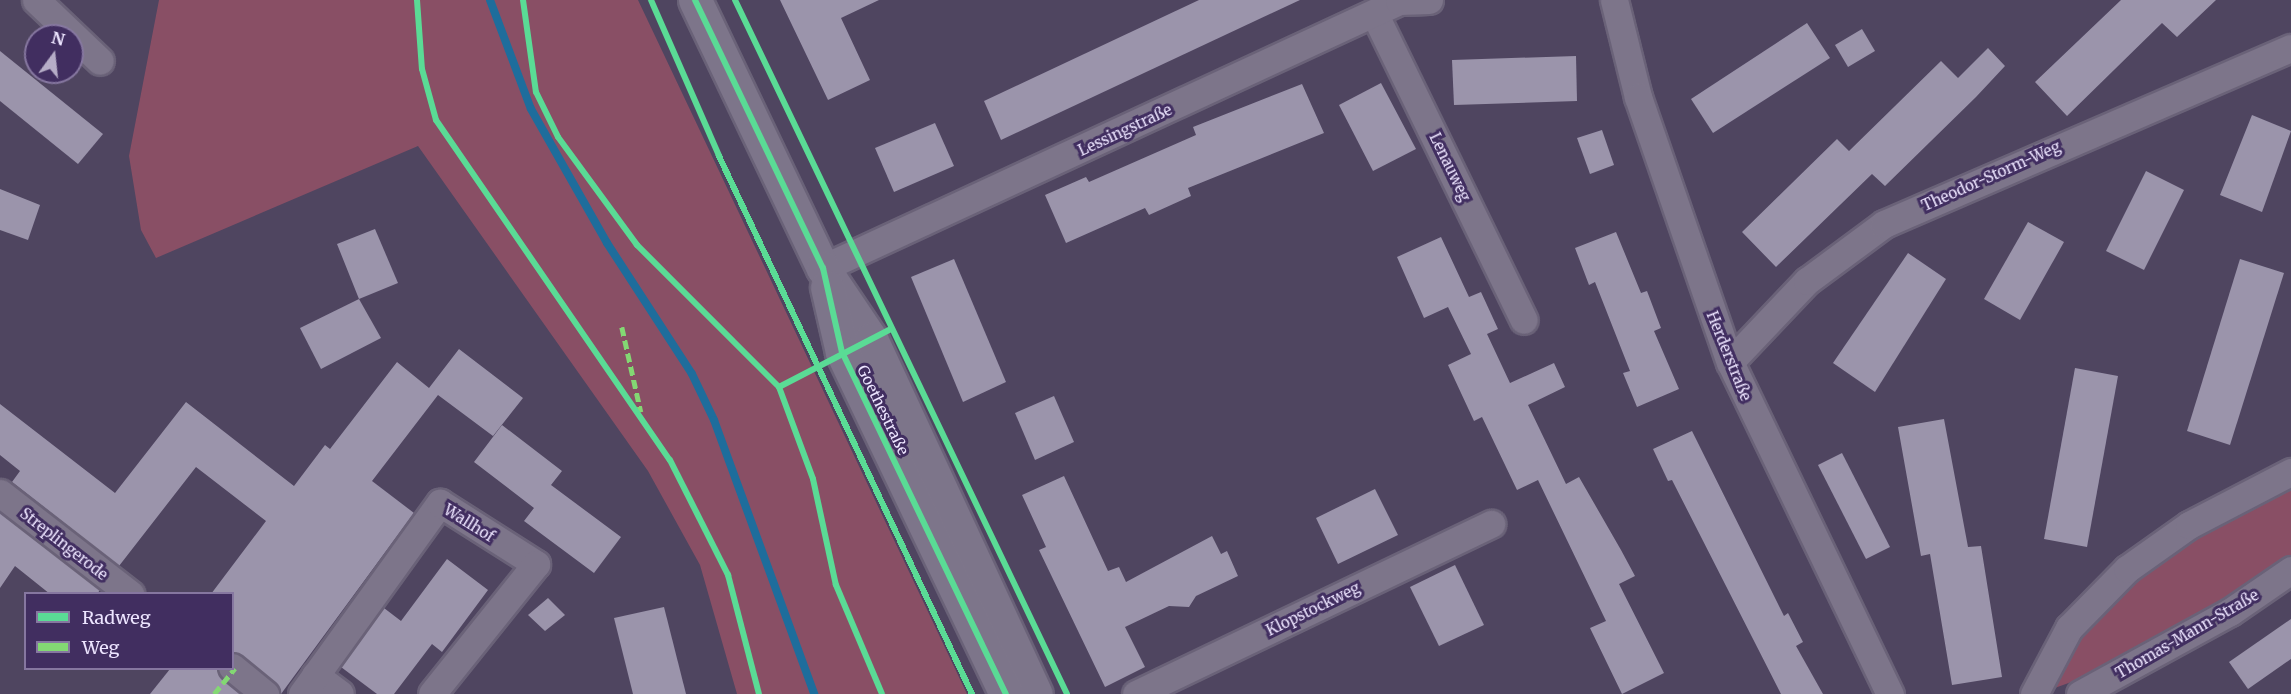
<!DOCTYPE html>
<meta charset="utf-8">
<style>
body{margin:0}
#map{position:relative;width:2291px;height:694px;overflow:hidden;background:#4f4560;font-family:Merriweather,serif}
div>[style]{position:absolute}
[style*='--x']{left:calc(var(--x)*1px);top:calc(var(--y)*1px);width:calc(var(--w)*1px);rotate:calc(var(--a)*1deg)}
.green>*{inset:0;background:#894f65}
.stream>*{height:8px;margin:-4px;padding:0 4px;transform-origin:4px;border-radius:4px;background:#1e6d9c}
.building>*{inset:0;background:#9b94ab}
.roads{filter:drop-shadow(2px 0 #6a6278) drop-shadow(-2px 0 #6a6278) drop-shadow(0 2px #6a6278) drop-shadow(0 -2px #6a6278)}
.street>*{height:27px;margin:-13.5px;padding:0 13.5px;transform-origin:13.5px;border-radius:13.5px;background:#7d758a}
.secondary>*{height:33px;margin:-16.5px;padding:0 16.5px;transform-origin:16.5px;border-radius:16.5px;background:#7d758a}
.quiet>*{height:4.5px;margin-top:-2.25px;transform-origin:0;background:repeating-linear-gradient(90deg,#83d873 0 9px,transparent 0 13.5px)}
.cycleway>*{height:6px;margin:-3px;padding:0 3px;transform-origin:3px;border-radius:3px;background:#5adb95}
span{translate:-50% -50%;white-space:nowrap;text-align:center;line-height:1.15;-webkit-text-stroke:6px #412e60;paint-order:stroke}
.street-label{font-size:15px;color:#ede5ff}
.legend{position:absolute;left:24px;top:592px;width:210px;height:78px;box-sizing:border-box;background:#412e60;border:2px solid #8677a0;margin:0;padding:8px 10px;list-style:none;font-size:18px;color:#ede5ff}
.legend li{display:flex;align-items:center;gap:12px;height:30px}
.legend b{width:30px;border:2px solid #8677a0}
.north{position:absolute;left:24px;top:24px;width:60px;height:60px;box-sizing:border-box;background:#412e60;border:2px solid #8677a0;border-radius:50%;rotate:15deg;font-size:16px;font-weight:700;line-height:24px;text-align:center;color:#ede5ff}
.north::after{content:'';display:block;margin:auto;width:21px;height:27px;background:#b6adc7;clip-path:polygon(50% 0,100% 100%,50% 72%,0 100%)}
</style>
<div id="map">
<div class="green">
<i style="clip-path:polygon(159px 0,638px 0,967px 694px,737px 694px,700px 565px,648px 471px,418px 146px,156px 258px,141px 230px,129px 156px)"></i>
<i style="clip-path:polygon(2291px 483px,2291px 558px,2099px 672px,2052px 689px,2099px 608px,2165px 546px)"></i>
</div>
<div class="stream">
<i style="--x:490;--y:0;--w:116;--a:69.4"></i>
<i style="--x:531;--y:109;--w:154;--a:60.4"></i>
<i style="--x:607;--y:243;--w:156;--a:57"></i>
<i style="--x:692;--y:374;--w:51;--a:64.4"></i>
<i style="--x:714;--y:420;--w:292;--a:69.9"></i>
</div>
<div class="building">
<i style="clip-path:polygon(780px 0,879px 0,841px 18px,870px 80px,828px 100px)"></i>
<i style="clip-path:polygon(1199px 0,1300px 0,1001px 140px,984px 101px)"></i>
<i style="clip-path:polygon(2121px 0,2216px 0,2177px 37px,2162px 23px,2067px 116px,2035px 82px)"></i>
<i style="clip-path:polygon(1807px 23px,1830px 58px,1713px 133px,1691px 99px)"></i>
<i style="clip-path:polygon(1862px 29px,1875px 51px,1848px 67px,1835px 45px)"></i>
<i style="clip-path:polygon(1988px 48px,2005px 66px,1976px 97px,1885px 186px,1872px 174px,1776px 267px,1742px 232px,1837px 139px,1849px 151px,1941px 61px,1958px 78px)"></i>
<i style="clip-path:polygon(0 51px,103px 134px,78px 164px,0 101px)"></i>
<i style="clip-path:polygon(1576px 56px,1577px 101px,1454px 105px,1452px 60px)"></i>
<i style="clip-path:polygon(1381px 83px,1416px 149px,1373px 171px,1339px 105px)"></i>
<i style="clip-path:polygon(1302px 84px,1324px 133px,1188px 188px,1191px 196px,1149px 215px,1145px 208px,1066px 243px,1045px 195px,1086px 177px,1089px 182px,1196px 135px,1193px 127px)"></i>
<i style="clip-path:polygon(2252px 115px,2291px 131px,2262px 212px,2220px 195px)"></i>
<i style="clip-path:polygon(935px 123px,954px 166px,894px 192px,875px 148px)"></i>
<i style="clip-path:polygon(1602px 130px,1614px 165px,1590px 174px,1577px 138px)"></i>
<i style="clip-path:polygon(2146px 171px,2184px 190px,2144px 270px,2106px 251px)"></i>
<i style="clip-path:polygon(0 189px,40px 205px,28px 240px,0 230px)"></i>
<i style="clip-path:polygon(2028px 222px,2064px 242px,2020px 320px,1984px 299px)"></i>
<i style="clip-path:polygon(375px 229px,398px 283px,359px 299px,337px 244px)"></i>
<i style="clip-path:polygon(1616px 232px,1641px 293px,1647px 291px,1661px 328px,1654px 331px,1679px 389px,1637px 407px,1623px 373px,1630px 371px,1595px 282px,1589px 285px,1575px 248px)"></i>
<i style="clip-path:polygon(1441px 237px,1469px 297px,1481px 292px,1498px 329px,1487px 334px,1510px 383px,1554px 363px,1565px 387px,1528px 405px,1566px 484px,1579px 477px,1621px 550px,1635px 576px,1619px 584px,1664px 673px,1622px 694px,1590px 628px,1606px 621px,1538px 480px,1517px 490px,1482px 417px,1474px 421px,1448px 365px,1471px 354px,1448px 307px,1424px 318px,1397px 257px)"></i>
<i style="clip-path:polygon(1908px 253px,1946px 279px,1875px 392px,1833px 363px)"></i>
<i style="clip-path:polygon(954px 259px,1006px 382px,963px 402px,911px 277px)"></i>
<i style="clip-path:polygon(2240px 259px,2284px 273px,2230px 445px,2187px 431px)"></i>
<i style="clip-path:polygon(359px 299px,381px 338px,321px 369px,300px 328px)"></i>
<i style="clip-path:polygon(459px 349px,523px 398px,493px 436px,438px 395px,372px 481px,414px 513px,281px 694px,275px 682px,232px 652px,232px 594px,211px 594px,266px 521px,196px 467px,119px 566px,12px 482px,20px 471px,0 455px,0 404px,115px 493px,186px 402px,294px 486px,325px 445px,330px 449px,397px 362px,429px 388px)"></i>
<i style="clip-path:polygon(2075px 368px,2118px 376px,2087px 547px,2044px 539px)"></i>
<i style="clip-path:polygon(1054px 396px,1074px 442px,1035px 460px,1015px 413px)"></i>
<i style="clip-path:polygon(1944px 419px,1968px 547px,1981px 546px,2002px 677px,1952px 685px,1930px 554px,1921px 556px,1898px 427px)"></i>
<i style="clip-path:polygon(502px 425px,562px 471px,551px 485px,621px 537px,594px 573px,524px 521px,534px 508px,474px 462px)"></i>
<i style="clip-path:polygon(1692px 431px,1784px 616px,1788px 613px,1803px 642px,1796px 646px,1823px 694px,1781px 694px,1672px 480px,1668px 481px,1653px 449px)"></i>
<i style="clip-path:polygon(1842px 453px,1890px 547px,1866px 559px,1818px 465px)"></i>
<i style="clip-path:polygon(1064px 476px,1108px 571px,1119px 567px,1126px 582px,1212px 536px,1221px 554px,1227px 551px,1238px 576px,1196px 596px,1189px 607px,1169px 606px,1125px 627px,1145px 667px,1105px 687px,1039px 550px,1046px 547px,1022px 495px)"></i>
<i style="clip-path:polygon(1375px 489px,1398px 535px,1338px 564px,1316px 518px)"></i>
<i style="clip-path:polygon(0 513px,100px 590px,97px 594px,50px 594px,15px 566px,0 588px)"></i>
<i style="clip-path:polygon(447px 559px,488px 590px,442px 652px,432px 644px,394px 694px,377px 694px,341px 667px,384px 608px,401px 621px)"></i>
<i style="clip-path:polygon(1455px 565px,1484px 625px,1439px 646px,1410px 587px)"></i>
<i style="clip-path:polygon(548px 598px,565px 615px,545px 631px,528px 615px)"></i>
<i style="clip-path:polygon(664px 607px,686px 694px,633px 694px,614px 618px)"></i>
<i style="clip-path:polygon(2291px 619px,2291px 659px,2248px 689px,2229px 662px)"></i>
<i style="clip-path:polygon(170px 669px,217px 669px,240px 694px,150px 694px)"></i>
</div>
<div class="roads">
<div class="street">
<i style="--x:36;--y:0;--w:88;--a:43.6"></i>
<i style="--x:1614;--y:0;--w:100;--a:76.1"></i>
<i style="--x:1638;--y:97;--w:281;--a:70.9"></i>
<i style="--x:1730;--y:362;--w:369;--a:64.3"></i>
<i style="--x:1375;--y:15;--w:339;--a:64"></i>
<i style="--x:823;--y:268;--w:635;--a:-24.87"></i>
<i style="--x:1399;--y:1;--w:30;--a:-2"></i>
<i style="--x:1730;--y:362;--w:112;--a:-46.5"></i>
<i style="--x:1807;--y:281;--w:96;--a:-36.5"></i>
<i style="--x:1884;--y:224;--w:443;--a:-23.4"></i>
<i style="--x:0;--y:493;--w:165;--a:37.8"></i>
<i style="--x:232;--y:667;--w:43;--a:39.3"></i>
<i style="--x:315;--y:675;--w:31;--a:37"></i>
<i style="--x:302;--y:694;--w:236;--a:-54.2"></i>
<i style="--x:440;--y:503;--w:114;--a:32.4"></i>
<i style="--x:536;--y:564;--w:166;--a:128.7"></i>
<i style="--x:1136;--y:694;--w:394;--a:-25.6"></i>
<i style="--x:2034;--y:694;--w:75;--a:-62.1"></i>
<i style="--x:2069;--y:628;--w:83;--a:-45.5"></i>
<i style="--x:2127;--y:569;--w:76;--a:-35.4"></i>
<i style="--x:2189;--y:525;--w:115;--a:-27.5"></i>
<i style="--x:2080;--y:694;--w:171;--a:-28.7"></i>
<i style="--x:2230;--y:612;--w:74;--a:-34.5"></i>
</div>
<div class="secondary">
<i style="--x:695;--y:0;--w:297;--a:64.5"></i>
<i style="--x:823;--y:268;--w:86;--a:55.9"></i>
<i style="--x:871;--y:339;--w:391;--a:65.1"></i>
<i style="--x:827;--y:287;--w:67;--a:77"></i>
<i style="--x:842;--y:352;--w:379;--a:64.4"></i>
</div>
</div>
<div class="quiet">
<i style="--x:622;--y:327;--w:87;--a:77.4"></i>
<i style="--x:214;--y:694;--w:33;--a:-51"></i>
</div>
<div class="cycleway">
<i style="--x:417;--y:0;--w:69;--a:85.9"></i>
<i style="--x:422;--y:69;--w:53;--a:74.6"></i>
<i style="--x:436;--y:120;--w:413;--a:55.5"></i>
<i style="--x:670;--y:460;--w:129;--a:63.2"></i>
<i style="--x:728;--y:575;--w:123;--a:75.4"></i>
<i style="--x:523;--y:0;--w:93;--a:82"></i>
<i style="--x:536;--y:92;--w:50;--a:63.9"></i>
<i style="--x:558;--y:137;--w:134;--a:53.8"></i>
<i style="--x:637;--y:245;--w:201;--a:45"></i>
<i style="--x:779;--y:387;--w:98;--a:69.7"></i>
<i style="--x:813;--y:479;--w:108;--a:77.8"></i>
<i style="--x:836;--y:585;--w:118;--a:67.1"></i>
<i style="--x:651;--y:0;--w:170;--a:66.4"></i>
<i style="--x:719;--y:156;--w:595;--a:64.81"></i>
<i style="--x:695;--y:0;--w:297;--a:64.5"></i>
<i style="--x:823;--y:268;--w:86;--a:77.3"></i>
<i style="--x:842;--y:352;--w:379;--a:64.4"></i>
<i style="--x:735;--y:0;--w:769;--a:64.43"></i>
<i style="--x:779;--y:387;--w:126;--a:-27.4"></i>
</div>
<div class="street-label">
<span style="left:1125px;top:130px;rotate:-25deg">Lessingstraße</span>
<span style="left:1450px;top:167px;rotate:64deg">Lenauweg</span>
<span style="left:1991px;top:176px;rotate:-24deg">Theodor-Storm-Weg</span>
<span style="left:1729px;top:356px;rotate:68deg">Herderstraße</span>
<span style="left:883px;top:410px;rotate:64deg">Goethestraße</span>
<span style="left:469px;top:523px;rotate:32deg">Wallhof</span>
<span style="left:64px;top:544px;rotate:38deg">Streplingerode</span>
<span style="left:1313px;top:609px;rotate:-26deg">Klopstockweg</span>
<span style="left:2187px;top:634px;rotate:-30deg">Thomas-Mann-Straße</span>
</div>
<ul class="legend">
<li><b style="height:8px;background:#5adb95"></b>Radweg</li>
<li><b style="height:8px;background:#83d873"></b>Weg</li>
</ul>
<div class="north">N</div>
</div>
